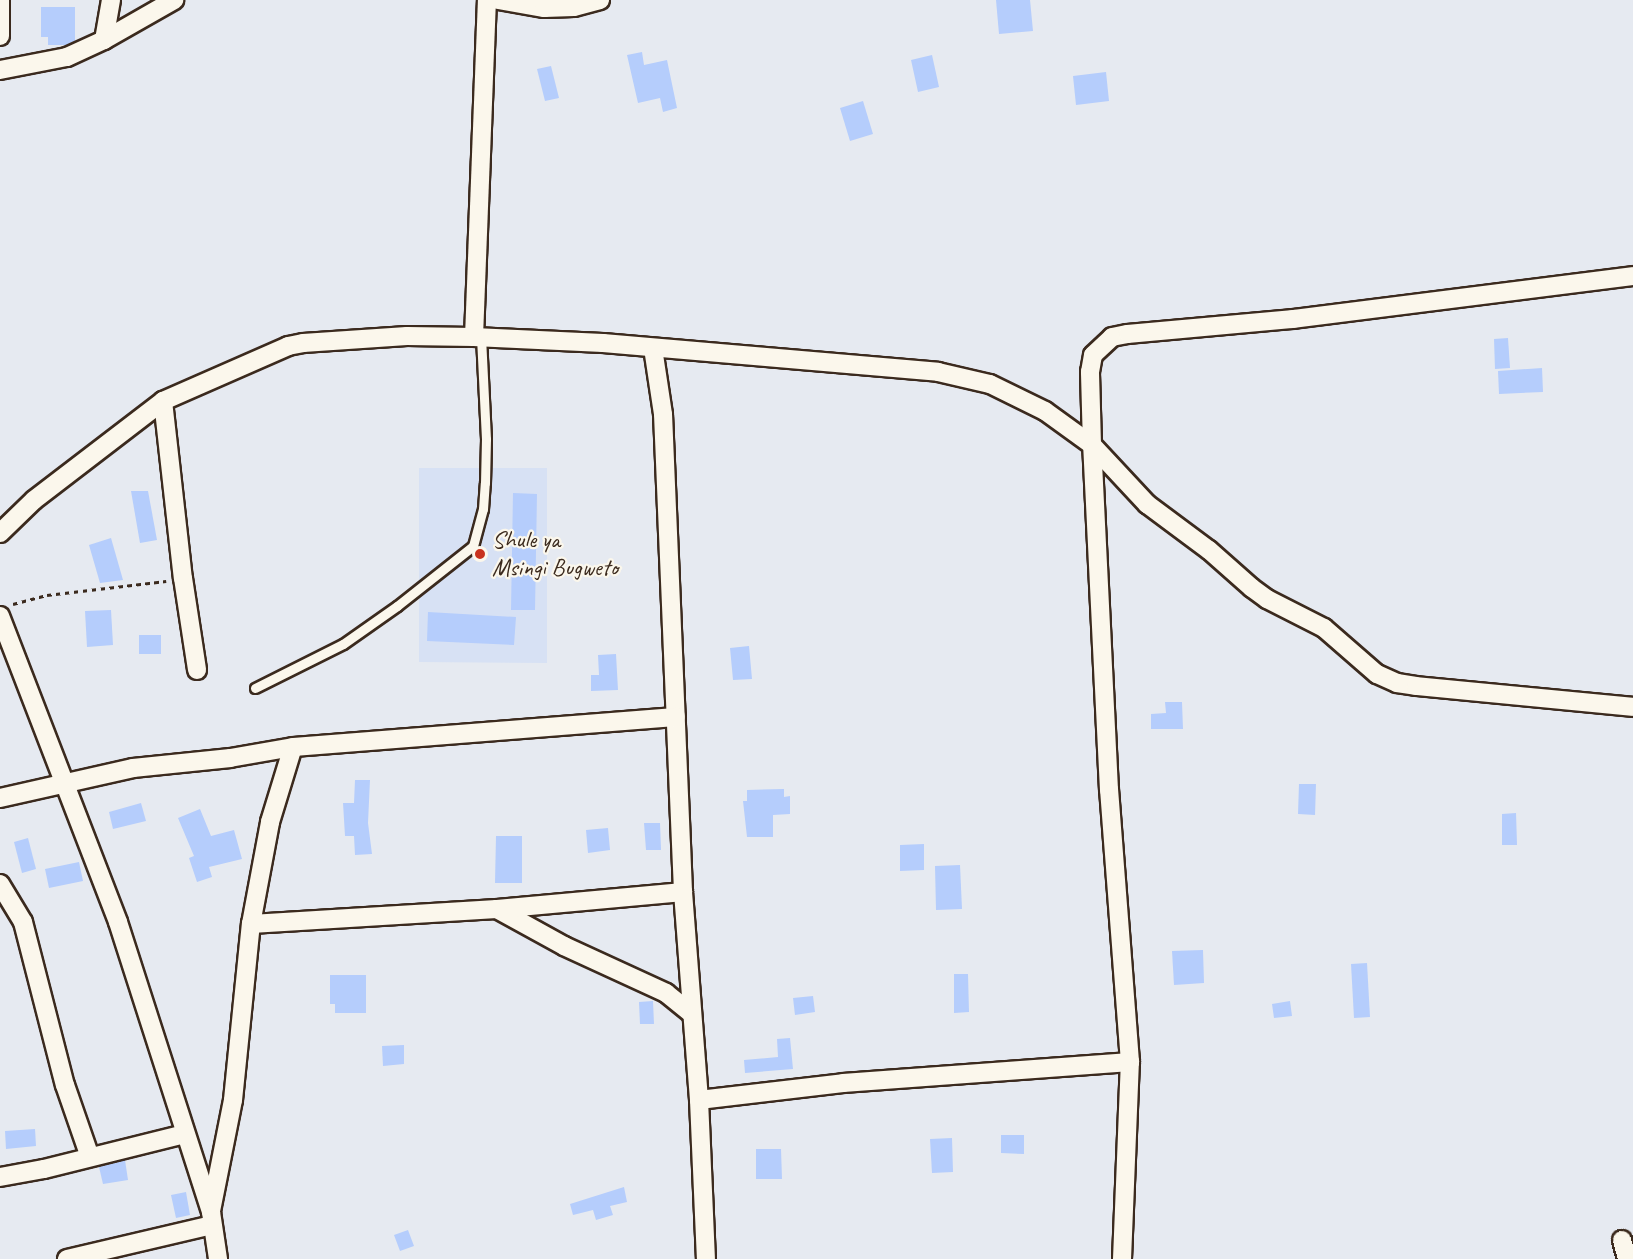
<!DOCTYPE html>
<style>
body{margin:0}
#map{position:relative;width:1633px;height:1259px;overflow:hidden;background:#e6eaf1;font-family:Caveat,sans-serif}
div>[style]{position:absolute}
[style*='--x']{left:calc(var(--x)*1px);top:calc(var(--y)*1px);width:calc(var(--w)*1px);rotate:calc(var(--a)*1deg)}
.built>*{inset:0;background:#d7e1f4}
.building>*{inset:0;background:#b5cdfc}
.path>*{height:3px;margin-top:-1.5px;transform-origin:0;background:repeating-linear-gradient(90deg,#3b2a1e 0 4.5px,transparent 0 9px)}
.roads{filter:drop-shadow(2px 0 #3b2a1e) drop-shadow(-2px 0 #3b2a1e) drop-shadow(0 2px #3b2a1e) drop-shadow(0 -2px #3b2a1e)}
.service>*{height:9px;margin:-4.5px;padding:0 4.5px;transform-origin:4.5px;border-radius:4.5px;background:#fbf7ec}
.minor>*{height:18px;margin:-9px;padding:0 9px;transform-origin:9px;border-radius:9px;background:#fbf7ec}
.dots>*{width:16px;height:16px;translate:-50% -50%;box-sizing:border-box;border:3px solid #fbf7ec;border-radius:50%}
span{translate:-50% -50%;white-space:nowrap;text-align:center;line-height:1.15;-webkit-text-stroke:4.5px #fbf7ec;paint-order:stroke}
.poi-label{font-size:24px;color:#3b2a1e}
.left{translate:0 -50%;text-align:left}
</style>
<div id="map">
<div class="built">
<i style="clip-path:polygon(419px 468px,547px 468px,547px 663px,419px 662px)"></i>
</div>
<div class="building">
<i style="clip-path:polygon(996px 0,1030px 0,1033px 31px,999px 34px)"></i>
<i style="clip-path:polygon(41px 7px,75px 7px,75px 41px,66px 45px,48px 45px,48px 37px,41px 37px)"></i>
<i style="clip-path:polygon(642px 52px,644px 65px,667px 60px,677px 108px,663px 112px,660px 98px,638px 103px,627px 55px)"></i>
<i style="clip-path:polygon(932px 55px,939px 87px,918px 92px,911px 60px)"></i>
<i style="clip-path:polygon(551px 66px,559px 98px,545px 101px,537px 69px)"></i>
<i style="clip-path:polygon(1106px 72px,1109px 101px,1076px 105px,1073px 76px)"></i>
<i style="clip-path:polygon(863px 101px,873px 134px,850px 141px,840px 108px)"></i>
<i style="clip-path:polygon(1508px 338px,1510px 368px,1495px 369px,1494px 339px)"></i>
<i style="clip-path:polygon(1542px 368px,1543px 392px,1499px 394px,1498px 371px)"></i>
<i style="clip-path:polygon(131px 491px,148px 491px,157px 540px,140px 543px)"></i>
<i style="clip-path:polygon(513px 493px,537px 494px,535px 610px,511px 610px)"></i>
<i style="clip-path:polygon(111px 538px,123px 580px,100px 583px,89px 545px)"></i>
<i style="clip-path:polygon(111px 610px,113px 645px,87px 647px,85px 611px)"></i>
<i style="clip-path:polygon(428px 612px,516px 617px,514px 645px,427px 641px)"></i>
<i style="clip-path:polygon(139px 635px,161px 635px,161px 654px,139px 654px)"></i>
<i style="clip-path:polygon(749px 646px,752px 679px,733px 680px,730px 648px)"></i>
<i style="clip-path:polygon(616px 654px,618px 690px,591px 691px,591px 675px,599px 675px,598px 655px)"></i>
<i style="clip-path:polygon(1165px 702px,1182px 702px,1183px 729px,1151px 729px,1151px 714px,1166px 713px)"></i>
<i style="clip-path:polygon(355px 780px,370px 780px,368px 823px,372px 854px,355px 855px,354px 836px,345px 836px,343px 803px,354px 803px)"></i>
<i style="clip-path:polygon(1299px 784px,1316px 784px,1315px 815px,1298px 814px)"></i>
<i style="clip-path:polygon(784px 789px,784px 797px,790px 796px,790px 814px,773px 815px,773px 837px,747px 837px,743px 801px,747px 801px,747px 790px)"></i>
<i style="clip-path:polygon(141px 803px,146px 821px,113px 829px,109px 812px)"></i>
<i style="clip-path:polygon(200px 809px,211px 836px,234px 830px,242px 859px,209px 867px,212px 877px,197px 882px,189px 858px,194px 856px,178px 818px)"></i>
<i style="clip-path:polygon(1516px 813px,1517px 845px,1502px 845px,1502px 814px)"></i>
<i style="clip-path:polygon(644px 823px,660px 823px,661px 850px,646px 850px)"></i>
<i style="clip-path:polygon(608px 828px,610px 850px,588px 853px,586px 830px)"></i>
<i style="clip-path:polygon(496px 836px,522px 836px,522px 883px,495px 883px)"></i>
<i style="clip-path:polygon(28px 838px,36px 869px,22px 873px,14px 842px)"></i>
<i style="clip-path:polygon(924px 844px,924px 870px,900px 871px,900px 845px)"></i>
<i style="clip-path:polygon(79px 862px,83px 881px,49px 888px,45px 869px)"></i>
<i style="clip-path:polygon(960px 865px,962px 909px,936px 910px,935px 866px)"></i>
<i style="clip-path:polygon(1203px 950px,1204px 983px,1174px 985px,1172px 951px)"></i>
<i style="clip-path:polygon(1367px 963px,1370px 1017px,1354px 1018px,1351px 964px)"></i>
<i style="clip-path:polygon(954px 974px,968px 974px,969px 1012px,954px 1013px)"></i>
<i style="clip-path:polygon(330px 975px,366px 975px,366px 1013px,335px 1013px,335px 1004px,330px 1004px)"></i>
<i style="clip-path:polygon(813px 996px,815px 1012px,795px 1015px,793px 998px)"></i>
<i style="clip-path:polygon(653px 1001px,654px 1024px,640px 1024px,639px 1002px)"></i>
<i style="clip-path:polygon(1290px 1001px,1292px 1016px,1274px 1018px,1272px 1004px)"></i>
<i style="clip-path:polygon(790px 1038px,793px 1069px,745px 1073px,744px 1060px,778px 1057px,777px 1039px)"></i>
<i style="clip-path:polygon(404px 1045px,404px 1064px,383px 1066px,382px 1046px)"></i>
<i style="clip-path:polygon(35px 1129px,36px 1146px,6px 1149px,5px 1131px)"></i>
<i style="clip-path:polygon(1001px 1135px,1024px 1135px,1024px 1154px,1001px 1153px)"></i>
<i style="clip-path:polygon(952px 1138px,953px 1172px,932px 1173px,930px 1139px)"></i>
<i style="clip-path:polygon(756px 1149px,781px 1149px,782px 1179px,756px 1179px)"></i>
<i style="clip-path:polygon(125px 1160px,128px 1180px,103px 1184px,99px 1167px)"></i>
<i style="clip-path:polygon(624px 1187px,627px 1202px,610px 1206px,613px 1215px,596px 1220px,593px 1210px,573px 1215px,570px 1204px)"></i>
<i style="clip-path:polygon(186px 1192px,190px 1215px,176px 1218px,171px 1195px)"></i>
<i style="clip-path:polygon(408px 1230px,414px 1246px,400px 1251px,394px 1235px)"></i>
</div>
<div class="path">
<i style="--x:13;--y:604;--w:35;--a:-15"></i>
<i style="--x:47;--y:595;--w:120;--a:-6.7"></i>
</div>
<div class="roads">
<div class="service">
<i style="--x:255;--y:688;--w:98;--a:-26.6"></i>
<i style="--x:343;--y:644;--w:66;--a:-35.1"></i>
<i style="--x:397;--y:606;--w:97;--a:-38.3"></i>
<i style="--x:473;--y:546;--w:38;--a:-75"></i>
<i style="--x:483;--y:509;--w:26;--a:-86"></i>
<i style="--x:485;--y:483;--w:44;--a:-88.7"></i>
<i style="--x:486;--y:439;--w:102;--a:-92.8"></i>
</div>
<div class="minor">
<i style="--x:498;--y:0;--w:47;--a:9.9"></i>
<i style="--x:544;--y:8;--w:30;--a:-2"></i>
<i style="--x:574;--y:7;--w:27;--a:-15"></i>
<i style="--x:0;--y:36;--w:36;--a:-90"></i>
<i style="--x:104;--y:40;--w:41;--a:-80.1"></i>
<i style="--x:0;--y:70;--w:68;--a:-11"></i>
<i style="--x:67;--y:57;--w:41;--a:-24.7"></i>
<i style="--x:104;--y:40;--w:81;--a:-29.7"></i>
<i style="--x:474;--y:337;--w:337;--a:-87.8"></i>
<i style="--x:653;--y:348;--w:67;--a:81.4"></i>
<i style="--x:663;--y:414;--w:478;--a:87.6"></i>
<i style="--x:683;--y:892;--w:209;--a:85.6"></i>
<i style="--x:699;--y:1100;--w:159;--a:87.5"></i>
<i style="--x:163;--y:401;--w:178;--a:83.6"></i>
<i style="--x:183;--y:578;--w:93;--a:81.3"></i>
<i style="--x:0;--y:533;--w:47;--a:-44.1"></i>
<i style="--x:34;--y:500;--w:163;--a:-37.5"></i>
<i style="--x:163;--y:401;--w:137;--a:-23.7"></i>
<i style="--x:288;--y:346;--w:15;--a:-11"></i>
<i style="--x:303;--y:343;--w:104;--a:-3.9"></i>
<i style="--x:407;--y:336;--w:67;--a:0.9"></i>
<i style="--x:474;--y:337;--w:129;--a:2.7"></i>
<i style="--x:603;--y:343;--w:336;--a:4.9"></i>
<i style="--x:938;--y:372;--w:53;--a:13"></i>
<i style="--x:990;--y:384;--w:61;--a:26.1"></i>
<i style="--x:1045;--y:411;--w:58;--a:35.9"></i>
<i style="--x:1092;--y:445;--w:81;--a:47"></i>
<i style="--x:1147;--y:504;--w:77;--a:36.6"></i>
<i style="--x:1209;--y:550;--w:57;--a:41.5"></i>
<i style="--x:1252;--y:588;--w:19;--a:36"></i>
<i style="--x:1267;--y:599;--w:64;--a:27"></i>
<i style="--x:1324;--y:628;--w:70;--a:41"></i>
<i style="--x:1377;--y:674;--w:22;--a:24"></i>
<i style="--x:1397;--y:683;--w:19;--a:9"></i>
<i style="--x:1416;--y:686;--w:218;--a:5.5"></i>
<i style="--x:0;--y:616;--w:328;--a:68.9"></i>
<i style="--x:118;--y:922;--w:305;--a:72.2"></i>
<i style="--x:211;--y:1212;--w:48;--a:81.5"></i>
<i style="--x:0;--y:798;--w:136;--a:-12.7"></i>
<i style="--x:133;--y:768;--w:98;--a:-5.9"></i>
<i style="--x:230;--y:758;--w:64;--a:-9.9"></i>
<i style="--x:293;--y:747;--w:384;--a:-4.5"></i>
<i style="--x:0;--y:884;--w:44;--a:58.8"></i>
<i style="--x:23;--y:922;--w:168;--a:75.6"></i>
<i style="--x:65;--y:1085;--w:76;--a:70.9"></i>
<i style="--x:497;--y:909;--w:77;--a:28.9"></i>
<i style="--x:564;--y:946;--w:112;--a:24.7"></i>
<i style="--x:666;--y:993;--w:33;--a:39"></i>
<i style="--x:251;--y:924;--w:246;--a:-3.5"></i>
<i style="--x:497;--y:909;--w:187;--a:-5.2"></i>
<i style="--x:699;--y:1100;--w:145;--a:-6.7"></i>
<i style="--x:843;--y:1083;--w:288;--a:-4.2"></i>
<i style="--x:0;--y:1177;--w:45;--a:-10.3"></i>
<i style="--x:44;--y:1169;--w:144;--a:-14"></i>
<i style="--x:211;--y:1211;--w:113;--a:-78.8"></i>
<i style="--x:233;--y:1100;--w:177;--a:-84.2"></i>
<i style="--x:251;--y:924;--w:104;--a:-79.4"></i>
<i style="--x:270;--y:822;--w:78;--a:-73"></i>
<i style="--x:1622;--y:1240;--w:20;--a:75"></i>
<i style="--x:67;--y:1259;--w:149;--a:-13.2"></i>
<i style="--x:1122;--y:1259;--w:197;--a:-87.7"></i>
<i style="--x:1130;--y:1062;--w:273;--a:-94.4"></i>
<i style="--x:1109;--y:790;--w:345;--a:-92.8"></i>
<i style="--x:1092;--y:445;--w:73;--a:-91.6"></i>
<i style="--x:1090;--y:372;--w:17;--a:-80"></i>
<i style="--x:1093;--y:355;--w:26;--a:-43"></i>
<i style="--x:1112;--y:337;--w:16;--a:-11"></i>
<i style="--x:1128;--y:334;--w:166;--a:-5.2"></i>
<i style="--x:1293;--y:319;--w:343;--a:-7.2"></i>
</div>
</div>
<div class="dots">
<i style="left:480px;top:554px;background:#c8321e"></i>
</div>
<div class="poi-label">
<span class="left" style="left:492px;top:554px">Shule ya<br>Msingi Bugweto</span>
</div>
</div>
